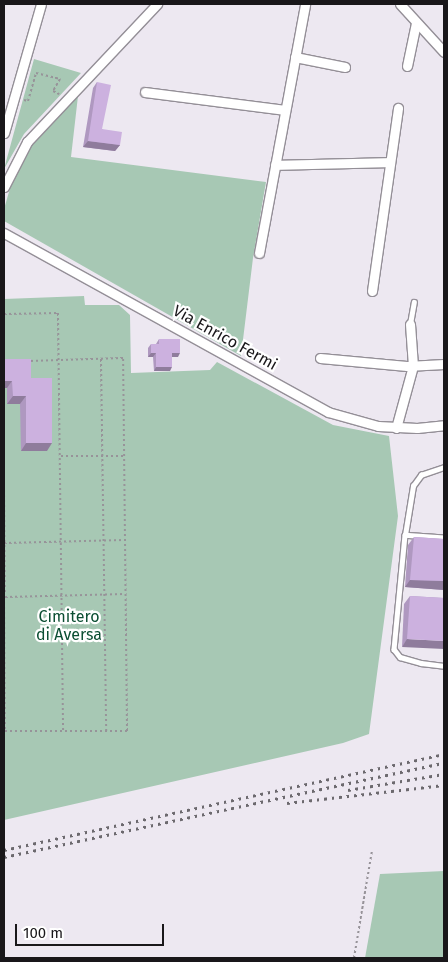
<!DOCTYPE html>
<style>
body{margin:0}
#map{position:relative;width:448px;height:962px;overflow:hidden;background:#ede8f1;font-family:"Fira Sans",sans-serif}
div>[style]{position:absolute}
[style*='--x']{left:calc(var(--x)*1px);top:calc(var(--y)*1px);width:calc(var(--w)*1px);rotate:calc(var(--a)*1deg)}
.green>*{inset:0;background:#a7c8b4}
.path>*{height:2px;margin-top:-1px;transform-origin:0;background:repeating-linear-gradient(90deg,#979399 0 2.5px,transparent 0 5px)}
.roads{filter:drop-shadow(1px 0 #948f97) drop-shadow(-1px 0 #948f97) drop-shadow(0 1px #948f97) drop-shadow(0 -1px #948f97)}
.service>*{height:4.5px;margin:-2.25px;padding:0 2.25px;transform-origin:2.25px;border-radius:2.25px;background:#fff}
.minor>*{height:9px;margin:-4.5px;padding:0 4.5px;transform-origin:4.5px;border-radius:4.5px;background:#fff}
.rail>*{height:3px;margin-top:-1.5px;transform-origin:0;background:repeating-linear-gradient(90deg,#6c696e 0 2.5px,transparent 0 7.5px)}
.wall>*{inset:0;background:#af98c0}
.shaded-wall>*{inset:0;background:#8f7c9c}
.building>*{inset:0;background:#ccb1df}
span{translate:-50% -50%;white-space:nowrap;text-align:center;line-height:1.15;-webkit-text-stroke:4.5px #fff;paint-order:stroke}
.street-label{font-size:16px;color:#19171a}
.park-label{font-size:16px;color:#0b4e32}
.frame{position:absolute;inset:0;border:5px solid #19171a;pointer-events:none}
.scale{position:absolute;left:15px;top:924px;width:149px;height:22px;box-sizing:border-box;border:2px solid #19171a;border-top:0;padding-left:6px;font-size:15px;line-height:18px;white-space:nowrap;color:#19171a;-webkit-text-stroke:4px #fff;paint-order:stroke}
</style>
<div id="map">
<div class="green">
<i style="clip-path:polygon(34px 59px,81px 73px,24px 134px,4px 169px)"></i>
<i style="clip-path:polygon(78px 96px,71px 157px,266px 182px,253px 258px,241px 356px,4px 221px,4px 209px,13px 178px,25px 150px)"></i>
<i style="clip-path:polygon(84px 296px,85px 305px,119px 305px,130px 315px,131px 373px,210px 370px,217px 362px,333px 425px,389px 436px,398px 516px,369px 734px,343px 743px,4px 820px,4px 299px)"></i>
<i style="clip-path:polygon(444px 871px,444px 958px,365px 958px,380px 874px)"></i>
</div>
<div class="path">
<i style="--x:24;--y:100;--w:4;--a:14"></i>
<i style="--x:28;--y:101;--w:29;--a:-74"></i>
<i style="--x:36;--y:73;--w:25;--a:14"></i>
<i style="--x:60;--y:79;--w:14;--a:120"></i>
<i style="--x:53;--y:91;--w:7;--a:27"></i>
<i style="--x:4;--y:314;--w:54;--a:-1.1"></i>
<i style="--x:58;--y:313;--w:418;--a:89.3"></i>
<i style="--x:101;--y:359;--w:372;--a:89.2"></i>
<i style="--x:61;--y:456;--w:62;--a:0"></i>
<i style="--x:4;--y:485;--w:107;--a:89.5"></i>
<i style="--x:4;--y:543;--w:120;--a:-1.4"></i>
<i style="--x:4;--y:592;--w:139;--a:89.6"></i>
<i style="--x:5;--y:731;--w:122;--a:0"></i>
<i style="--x:127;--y:731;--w:373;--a:-90.6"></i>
<i style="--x:123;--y:358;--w:94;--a:178.2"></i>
<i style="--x:5;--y:597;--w:120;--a:-1.4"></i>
<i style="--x:354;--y:958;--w:109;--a:-80.5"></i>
</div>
<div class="roads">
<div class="service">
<i style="--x:410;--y:324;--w:22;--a:-80"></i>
<i style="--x:405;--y:535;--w:50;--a:-80.7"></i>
<i style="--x:413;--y:486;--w:14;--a:-54"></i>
<i style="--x:421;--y:475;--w:24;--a:-19"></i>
<i style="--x:444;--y:538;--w:39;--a:-176"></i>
<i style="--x:405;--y:535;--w:115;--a:95.5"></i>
<i style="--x:394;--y:649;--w:10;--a:53"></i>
<i style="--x:400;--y:657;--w:22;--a:16"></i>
<i style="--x:421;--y:663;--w:23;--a:7"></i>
</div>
<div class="minor">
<i style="--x:400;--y:4;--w:65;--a:47.5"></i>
<i style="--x:295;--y:57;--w:51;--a:11.3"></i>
<i style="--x:407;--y:66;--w:44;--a:-78.2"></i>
<i style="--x:145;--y:92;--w:141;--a:7.3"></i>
<i style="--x:4;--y:133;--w:134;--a:-74"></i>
<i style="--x:275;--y:165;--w:114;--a:-1.5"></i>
<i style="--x:4;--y:187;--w:51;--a:-62.9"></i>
<i style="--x:27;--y:142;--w:190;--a:-46.7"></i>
<i style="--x:4;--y:233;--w:370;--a:28.9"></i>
<i style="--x:328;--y:412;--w:52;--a:15.6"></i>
<i style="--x:378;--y:426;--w:39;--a:3"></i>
<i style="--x:417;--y:428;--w:27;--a:-6"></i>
<i style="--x:259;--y:253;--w:253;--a:-79.5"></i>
<i style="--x:372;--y:291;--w:185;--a:-81.9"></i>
<i style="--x:320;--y:358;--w:87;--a:5.3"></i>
<i style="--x:407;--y:366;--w:37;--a:-3"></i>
<i style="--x:396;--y:428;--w:64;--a:-74.7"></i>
<i style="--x:413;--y:366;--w:42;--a:-94.1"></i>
</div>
</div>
<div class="rail">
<i style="--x:348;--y:790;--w:97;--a:-9.5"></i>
<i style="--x:287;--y:803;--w:158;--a:-6.5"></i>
<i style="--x:4;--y:850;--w:450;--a:-12.3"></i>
<i style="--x:4;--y:857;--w:450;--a:-12.1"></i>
</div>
<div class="wall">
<i style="clip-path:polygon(97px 82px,102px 129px,120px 145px,115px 151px,83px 147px,93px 88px)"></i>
<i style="clip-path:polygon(159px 339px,178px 357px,172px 357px,170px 371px,154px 371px,153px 357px,148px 357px,148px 348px,151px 344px,156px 344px)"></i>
<i style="clip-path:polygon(4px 359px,31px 378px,47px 451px,21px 451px,20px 404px,7px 404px,7px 388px,4px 388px)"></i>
<i style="clip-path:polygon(414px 537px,444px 539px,444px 590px,405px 587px,408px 545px)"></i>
<i style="clip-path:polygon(410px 596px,444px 598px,402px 647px,404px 604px)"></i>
</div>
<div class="shaded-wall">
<i style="clip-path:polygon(88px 141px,120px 145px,115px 151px,83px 147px)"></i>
<i style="clip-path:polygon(151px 353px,156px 353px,153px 357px,148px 357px)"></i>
<i style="clip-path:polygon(172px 353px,180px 353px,178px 357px,170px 357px)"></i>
<i style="clip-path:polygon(156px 367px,172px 367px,170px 371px,154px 371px)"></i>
<i style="clip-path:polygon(4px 381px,12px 381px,7px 388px,4px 388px)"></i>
<i style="clip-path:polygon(13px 396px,26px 396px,20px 404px,7px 404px)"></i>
<i style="clip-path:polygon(26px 443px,52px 443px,47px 451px,21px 451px)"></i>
<i style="clip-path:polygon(410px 580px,444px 581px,444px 590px,405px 587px)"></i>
<i style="clip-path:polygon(407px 639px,444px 641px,444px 649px,402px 647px)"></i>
</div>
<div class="building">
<i style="clip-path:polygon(97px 82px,111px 85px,102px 129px,122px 132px,120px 145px,88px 141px)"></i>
<i style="clip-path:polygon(159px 339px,180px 339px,180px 353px,172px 353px,172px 367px,156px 367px,156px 353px,151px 353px,151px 344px,159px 344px)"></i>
<i style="clip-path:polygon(4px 359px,31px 359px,31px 378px,52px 378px,52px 443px,26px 443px,26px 396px,13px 396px,12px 381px,4px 381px)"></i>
<i style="clip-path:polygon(414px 537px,444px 539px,444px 581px,410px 580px)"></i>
<i style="clip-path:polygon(410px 596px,444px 598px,444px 641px,407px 639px)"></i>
</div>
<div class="street-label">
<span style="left:225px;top:338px;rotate:29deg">Via Enrico Fermi</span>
</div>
<div class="park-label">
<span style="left:69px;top:626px">Cimitero<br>di Aversa</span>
</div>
<div class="frame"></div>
<div class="scale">100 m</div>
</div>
